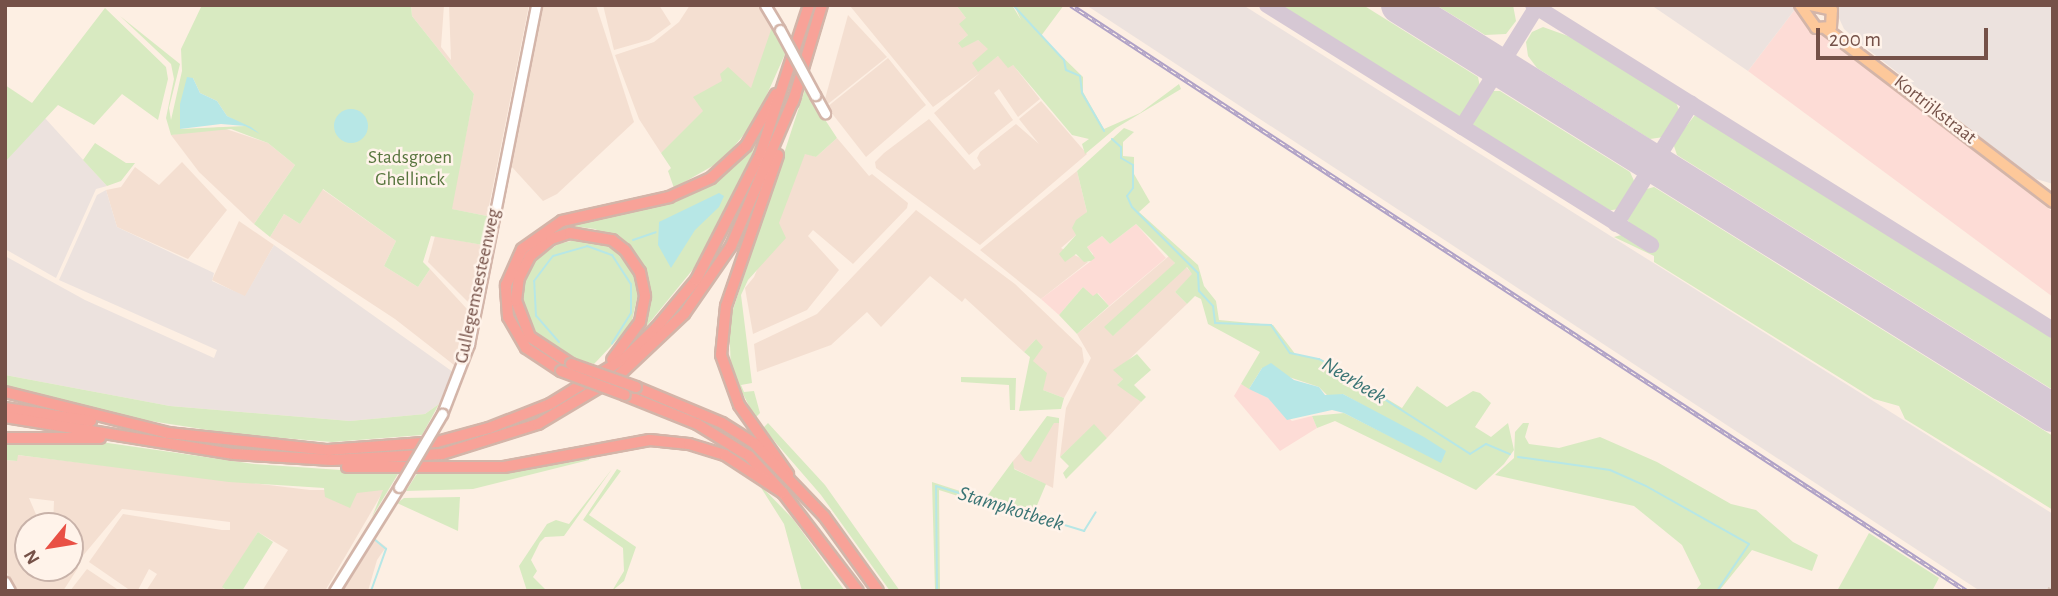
<!DOCTYPE html>
<style>
body{margin:0}
#map{position:relative;width:2058px;height:596px;overflow:hidden;background:#fdefe3;font-family:"Alegreya Sans",sans-serif}
div>[style]{position:absolute}
[style*='--x']{left:calc(var(--x)*1px);top:calc(var(--y)*1px);width:calc(var(--w)*1px);rotate:calc(var(--a)*1deg)}
.residential>*{inset:0;background:#f4dfd1}
.commercial>*{inset:0;background:#fddcd6}
.industrial>*{inset:0;background:#ece2de}
.green>*{inset:0;background:#d8eac1}
.water>*{inset:0;background:#b7e7e6}
.round{border-radius:50%}
.stream>*{height:2px;margin:-1px;padding:0 1px;transform-origin:1px;border-radius:1px;background:#b7e7e6}
.taxiway>*{height:16px;margin:-8px;padding:0 8px;transform-origin:8px;border-radius:8px;background:#d6c8d4}
.runway>*{height:38px;margin:-19px;padding:0 19px;transform-origin:19px;border-radius:19px;background:#d6c8d4}
.highway-tunnel>*{height:10px;margin-top:-5px;transform-origin:0;background:repeating-linear-gradient(90deg,#dbc8bc 0 10px,transparent 0 15px)}
.roads{filter:drop-shadow(2px 0 #d3b5a9) drop-shadow(-2px 0 #d3b5a9) drop-shadow(0 2px #d3b5a9) drop-shadow(0 -2px #d3b5a9)}
.secondary>*{height:9px;margin:-4.5px;padding:0 4.5px;transform-origin:4.5px;border-radius:4.5px;background:#fff}
.primary>*{height:10px;margin:-5px;padding:0 5px;transform-origin:5px;border-radius:5px;background:#fdc89a}
.highway>*{height:10px;margin:-5px;padding:0 5px;transform-origin:5px;border-radius:5px;background:#f8a298}
.rail>*{height:4.5px;margin-top:-2.25px;transform-origin:0;background:repeating-linear-gradient(90deg,#fff3ea 0 5px,#afa1c6 0 10px);box-sizing:border-box;border-block:2px solid #afa1c6}
.bridges{filter:drop-shadow(2px 0 #d3b5a9) drop-shadow(-2px 0 #d3b5a9) drop-shadow(0 2px #d3b5a9) drop-shadow(0 -2px #d3b5a9)}
.secondary-bridge>*{height:9px;margin:-4.5px;padding:0 4.5px;transform-origin:4.5px;border-radius:4.5px;background:#fff}
.highway-bridge>*{height:10px;margin:-5px;padding:0 5px;transform-origin:5px;border-radius:5px;background:#f8a298}
span{translate:-50% -50%;white-space:nowrap;text-align:center;line-height:1.15;-webkit-text-stroke:5px #fff3ea;paint-order:stroke}
.street-label{font-size:19px;color:#755148}
.park-label{font-size:19px;color:#57753d}
.water-label{font-size:21px;color:#397474;font-style:italic}
.frame{position:absolute;inset:0;border:7px solid #755148;pointer-events:none}
.north{position:absolute;left:14px;top:512px;width:70px;height:70px;box-sizing:border-box;background:#fff3ea;border:2px solid #c8b2a9;border-radius:50%;rotate:240deg;font-size:19px;font-weight:700;line-height:28px;text-align:center;color:#755148}
.north::after{content:'';display:block;margin:auto;width:24px;height:32px;background:#e95045;clip-path:polygon(50% 0,100% 100%,50% 72%,0 100%)}
.scale{position:absolute;left:1816px;top:28px;width:172px;height:32px;box-sizing:border-box;border:4px solid #755148;border-top:0;padding-left:9px;font-size:21px;line-height:24px;white-space:nowrap;color:#755148;-webkit-text-stroke:5px #fff3ea;paint-order:stroke}
</style>
<div id="map">
<div class="residential">
<i style="clip-path:polygon(411px 5px,444px 5px,441px 47px,451px 60px,449px 5px,529px 5px,487px 216px,451px 209px,474px 94px,412px 16px)"></i>
<i style="clip-path:polygon(542px 5px,596px 5px,634px 122px,557px 194px,543px 201px,511px 166px)"></i>
<i style="clip-path:polygon(603px 5px,659px 5px,671px 24px,649px 40px,614px 50px)"></i>
<i style="clip-path:polygon(690px 5px,760px 5px,772px 27px,757px 78px,743px 102px,661px 153px,639px 119px,615px 55px,654px 42px,679px 22px)"></i>
<i style="clip-path:polygon(956px 5px,966px 18px,968px 35px,958px 43px,978px 40px,989px 49px,978px 71px,998px 56px,1013px 65px,1040px 99px,1018px 117px,999px 89px,994px 93px,1013px 120px,969px 155px,934px 113px,980px 73px,933px 107px,850px 6px)"></i>
<i style="clip-path:polygon(848px 15px,887px 57px,828px 104px,825px 99px)"></i>
<i style="clip-path:polygon(888px 58px,926px 105px,866px 157px,827px 107px)"></i>
<i style="clip-path:polygon(1041px 101px,1087px 154px,980px 245px,876px 168px,875px 162px,884px 153px,929px 119px,974px 170px,981px 165px,977px 158px,980px 152px,1016px 124px,1039px 144px,1019px 119px)"></i>
<i style="clip-path:polygon(220px 127px,268px 143px,295px 165px,254px 224px,199px 172px,171px 135px)"></i>
<i style="clip-path:polygon(837px 138px,869px 176px,872px 174px,908px 203px,907px 208px,853px 264px,813px 230px,808px 236px,839px 270px,807px 310px,753px 334px,745px 288px,754px 277px,805px 153px,816px 157px)"></i>
<i style="clip-path:polygon(182px 162px,227px 210px,188px 259px,117px 227px,106px 190px,121px 187px,135px 167px,159px 185px)"></i>
<i style="clip-path:polygon(1077px 171px,1087px 212px,1076px 235px,1061px 248px,1088px 262px,1041px 299px,980px 250px)"></i>
<i style="clip-path:polygon(322px 189px,396px 241px,384px 266px,418px 287px,430px 269px,467px 309px,454px 365px,395px 319px,270px 237px,284px 214px,300px 224px)"></i>
<i style="clip-path:polygon(916px 210px,1015px 284px,1082px 348px,1084px 362px,1064px 398px,1043px 390px,1033px 361px,1036px 339px,1024px 352px,965px 298px,962px 302px,930px 276px,881px 327px,867px 312px,831px 345px,757px 372px,754px 344px,817px 314px)"></i>
<i style="clip-path:polygon(239px 221px,274px 245px,245px 297px,212px 280px)"></i>
<i style="clip-path:polygon(435px 236px,483px 245px,469px 303px,428px 262px)"></i>
<i style="clip-path:polygon(1169px 256px,1175px 263px,1113px 336px,1181px 270px,1186px 267px,1193px 274px,1175px 292px,1187px 304px,1121px 367px,1123px 379px,1118px 384px,1141px 402px,1107px 438px,1094px 425px,1060px 457px,1066px 408px,1091px 358px,1077px 334px)"></i>
<i style="clip-path:polygon(1054px 422px,1059px 423px,1053px 488px,1013px 468px,1013px 461px,1020px 453px,1033px 456px)"></i>
<i style="clip-path:polygon(17px 455px,310px 490px,384px 490px,325px 591px,262px 591px,288px 550px,258px 532px,222px 591px,146px 591px,157px 574px,149px 569px,138px 590px,131px 591px,89px 562px,123px 514px,222px 530px,230px 530px,230px 522px,122px 509px,81px 558px,70px 552px,70px 526px,53px 526px,54px 501px,29px 498px,41px 526px,28px 526px,28px 568px,70px 568px,70px 558px,78px 568px,63px 591px,17px 591px,5px 569px,5px 460px,17px 461px)"></i>
<i style="clip-path:polygon(373px 537px,386px 547px,377px 560px,368px 591px,340px 591px)"></i>
<i style="clip-path:polygon(87px 569px,120px 591px,70px 591px)"></i>
</div>
<div class="commercial">
<i style="clip-path:polygon(1796px 8px,1814px 34px,1826px 35px,2053px 212px,2053px 297px,1748px 71px)"></i>
<i style="clip-path:polygon(1136px 224px,1166px 258px,1109px 306px,1098px 293px,1093px 297px,1083px 287px,1059px 315px,1041px 299px,1091px 261px,1093px 254px,1087px 247px,1102px 236px,1110px 244px)"></i>
<i style="clip-path:polygon(1241px 384px,1268px 398px,1292px 421px,1312px 416px,1317px 428px,1280px 451px,1234px 396px)"></i>
</div>
<div class="industrial">
<i style="clip-path:polygon(1086px 5px,1243px 5px,2053px 514px,2053px 591px,1980px 591px)"></i>
<i style="clip-path:polygon(1651px 5px,1792px 5px,1796px 8px,1748px 71px)"></i>
<i style="clip-path:polygon(1833px 5px,2053px 5px,2053px 184px,2033px 178px,1866px 48px,1844px 29px)"></i>
<i style="clip-path:polygon(44px 117px,107px 186px,96px 189px,56px 278px,5px 249px,5px 162px)"></i>
<i style="clip-path:polygon(106px 190px,117px 227px,214px 273px,212px 281px,245px 296px,274px 245px,453px 372px,439px 404px,425px 414px,350px 421px,170px 406px,5px 375px,5px 256px,85px 300px,214px 358px,217px 350px,59px 280px,97px 195px)"></i>
</div>
<div class="green">
<i style="clip-path:polygon(evenodd,202px 5px,411px 5px,412px 16px,474px 94px,452px 209px,487px 216px,483px 245px,431px 236px,423px 262px,430px 269px,418px 287px,384px 266px,396px 241px,323px 189px,300px 224px,284px 214px,270px 237px,254px 224px,295px 165px,268px 143px,231px 129px,171px 135px,166px 118px,174px 79px,171px 64px,120px 16px,180px 64px,169px 108px,171px 120px,182px 71px,181px 49px,202px 5px,193px 78px,200px 93px,217px 101px,227px 116px,245px 126px,180px 129px,193px 78px)"></i>
<i style="clip-path:polygon(956px 5px,1012px 5px,1021px 20px,1014px 5px,1064px 5px,1041px 36px,1083px 77px,1083px 92px,1104px 129px,1140px 113px,1179px 84px,1181px 89px,1116px 128px,1085px 154px,1082px 144px,1089px 139px,1072px 135px,1013px 65px,1008px 68px,998px 56px,978px 72px,972px 63px,988px 49px,978px 40px,962px 48px,958px 43px,968px 35px,959px 24px,966px 18px)"></i>
<i style="clip-path:polygon(1276px 5px,1363px 5px,1478px 77px,1480px 87px,1461px 116px,1456px 117px)"></i>
<i style="clip-path:polygon(1436px 5px,1513px 5px,1516px 21px,1506px 34px,1485px 35px)"></i>
<i style="clip-path:polygon(105px 8px,166px 67px,168px 79px,158px 120px,122px 94px,94px 125px,58px 105px,5px 162px,5px 85px,32px 103px)"></i>
<i style="clip-path:polygon(772px 27px,786px 52px,755px 121px,723px 160px,674px 188px,668px 171px,671px 168px,661px 153px,703px 111px,693px 97px,722px 81px,720px 74px,728px 67px,751px 88px)"></i>
<i style="clip-path:polygon(1543px 27px,1579px 40px,1675px 100px,1679px 110px,1664px 137px,1650px 139px,1537px 68px,1528px 56px,1526px 42px,1532px 32px)"></i>
<i style="clip-path:polygon(805px 89px,837px 138px,816px 157px,805px 154px,779px 223px,786px 238px,748px 280px,741px 295px,752px 383px,741px 385px,744px 392px,754px 391px,760px 413px,755px 418px,731px 370px,729px 322px)"></i>
<i style="clip-path:polygon(1493px 91px,1500px 91px,1630px 172px,1635px 183px,1619px 209px,1605px 211px,1472px 128px,1472px 120px)"></i>
<i style="clip-path:polygon(1695px 115px,2053px 335px,2053px 390px,1677px 155px,1673px 143px)"></i>
<i style="clip-path:polygon(1124px 128px,1134px 132px,1123px 142px,1123px 156px,1134px 157px,1134px 174px,1150px 202px,1139px 212px,1198px 265px,1204px 286px,1216px 301px,1219px 320px,1273px 325px,1296px 355px,1321px 359px,1402px 408px,1417px 386px,1447px 407px,1473px 391px,1480px 393px,1491px 403px,1475px 427px,1491px 437px,1508px 423px,1514px 450px,1504px 464px,1476px 490px,1335px 421px,1317px 428px,1312px 416px,1344px 413px,1441px 462px,1445px 451px,1343px 394px,1329px 397px,1319px 387px,1262px 368px,1249px 389px,1241px 384px,1260px 352px,1208px 324px,1201px 299px,1195px 296px,1187px 304px,1175px 292px,1192px 274px,1187px 267px,1113px 336px,1104px 327px,1175px 263px,1136px 224px,1110px 244px,1102px 236px,1087px 247px,1095px 258px,1091px 261px,1084px 262px,1076px 254px,1065px 262px,1059px 254px,1076px 235px,1072px 228px,1076px 220px,1087px 212px,1077px 171px)"></i>
<i style="clip-path:polygon(763px 131px,703px 257px,641px 333px,649px 288px,630px 249px,595px 229px,579px 227px,550px 235px,564px 226px,694px 193px,734px 167px)"></i>
<i style="clip-path:polygon(95px 143px,126px 163px,135px 163px,121px 181px,107px 186px,83px 160px)"></i>
<i style="clip-path:polygon(1654px 187px,2053px 436px,2053px 510px,1905px 419px,1899px 406px,1874px 399px,1654px 262px,1654px 256px,1614px 237px,1625px 234px,1650px 249px,1655px 242px,1631px 226px,1627px 219px,1643px 190px)"></i>
<i style="clip-path:polygon(580px 239px,599px 242px,619px 253px,633px 272px,638px 294px,631px 325px,594px 364px,573px 358px,541px 339px,528px 321px,523px 301px,525px 280px,536px 260px,558px 244px)"></i>
<i style="clip-path:polygon(1083px 287px,1093px 296px,1097px 293px,1109px 306px,1077px 334px,1059px 315px)"></i>
<i style="clip-path:polygon(1036px 339px,1043px 347px,1033px 361px,1047px 373px,1043px 390px,1064px 398px,1061px 409px,1019px 411px,1030px 357px,1024px 352px)"></i>
<i style="clip-path:polygon(1137px 354px,1151px 370px,1134px 385px,1146px 397px,1141px 402px,1117px 385px,1123px 379px,1113px 370px)"></i>
<i style="clip-path:polygon(5px 375px,170px 406px,350px 421px,425px 414px,439px 404px,422px 435px,332px 442px,234px 434px,131px 418px,5px 386px)"></i>
<i style="clip-path:polygon(961px 377px,1016px 378px,1015px 410px,1010px 410px,1009px 385px,961px 382px)"></i>
<i style="clip-path:polygon(1047px 416px,1059px 418px,1059px 423px,1054px 423px,1031px 462px,1025px 460px,1020px 453px)"></i>
<i style="clip-path:polygon(768px 423px,825px 485px,900px 591px,890px 591px,821px 495px,763px 428px)"></i>
<i style="clip-path:polygon(1523px 423px,1529px 423px,1525px 437px,1529px 444px,1559px 448px,1600px 437px,1657px 462px,1731px 504px,1756px 510px,1793px 542px,1818px 555px,1812px 571px,1752px 550px,1719px 591px,1695px 591px,1701px 584px,1682px 545px,1634px 506px,1495px 475px,1514px 458px,1515px 432px)"></i>
<i style="clip-path:polygon(1094px 424px,1107px 438px,1066px 479px,1063px 473px,1069px 466px,1060px 457px)"></i>
<i style="clip-path:polygon(5px 442px,101px 442px,254px 464px,398px 474px,372px 517px,383px 490px,357px 493px,350px 508px,325px 497px,324px 488px,229px 482px,18px 455px,17px 461px,5px 460px)"></i>
<i style="clip-path:polygon(590px 454px,589px 460px,473px 489px,406px 491px,418px 472px)"></i>
<i style="clip-path:polygon(1013px 461px,1014px 469px,1046px 484px,1035px 510px,1058px 520px,1056px 527px,939px 490px,940px 591px,935px 591px,932px 482px,985px 499px)"></i>
<i style="clip-path:polygon(612px 469px,564px 536px,545px 537px,540px 542px,531px 560px,537px 571px,533px 577px,547px 591px,527px 591px,519px 566px,547px 524px,556px 520px,569px 524px)"></i>
<i style="clip-path:polygon(617px 469px,621px 471px,589px 515px,636px 547px,624px 581px,612px 591px,624px 571px,623px 548px,583px 520px)"></i>
<i style="clip-path:polygon(758px 483px,793px 519px,845px 591px,802px 591px,784px 524px)"></i>
<i style="clip-path:polygon(460px 497px,458px 531px,397px 503px,404px 498px)"></i>
<i style="clip-path:polygon(258px 532px,273px 542px,242px 591px,228px 591px,222px 587px)"></i>
<i style="clip-path:polygon(1869px 533px,1939px 578px,1932px 591px,1837px 591px)"></i>
</div>
<div class="water">
<i style="clip-path:polygon(187px 77px,193px 78px,200px 93px,217px 101px,227px 116px,251px 127px,260px 134px,245px 126px,221px 124px,180px 129px,180px 104px)"></i>
<i class="round" style="left:334px;top:109px;width:34px;height:34px"></i>
<i style="clip-path:polygon(719px 193px,724px 196px,719px 207px,695px 230px,671px 268px,658px 245px,659px 222px)"></i>
<i style="clip-path:polygon(1271px 363px,1294px 380px,1319px 387px,1325px 395px,1343px 394px,1424px 437px,1446px 451px,1441px 463px,1344px 413px,1332px 410px,1287px 420px,1268px 398px,1249px 389px,1262px 368px)"></i>
</div>
<div class="stream">
<i style="--x:1013;--y:5;--w:75;--a:47.2"></i>
<i style="--x:1064;--y:60;--w:10;--a:79"></i>
<i style="--x:1066;--y:70;--w:15;--a:23"></i>
<i style="--x:1080;--y:76;--w:17;--a:83"></i>
<i style="--x:1082;--y:93;--w:44;--a:59.9"></i>
<i style="--x:1112;--y:139;--w:12;--a:42"></i>
<i style="--x:1121;--y:147;--w:11;--a:90"></i>
<i style="--x:1121;--y:158;--w:14;--a:30"></i>
<i style="--x:1133;--y:165;--w:23;--a:90"></i>
<i style="--x:1133;--y:188;--w:10;--a:127"></i>
<i style="--x:1127;--y:196;--w:12;--a:66"></i>
<i style="--x:1132;--y:207;--w:93;--a:45"></i>
<i style="--x:1198;--y:273;--w:18;--a:87"></i>
<i style="--x:1199;--y:291;--w:21;--a:47"></i>
<i style="--x:1213;--y:306;--w:17;--a:83"></i>
<i style="--x:1215;--y:323;--w:56;--a:2"></i>
<i style="--x:1271;--y:325;--w:34;--a:56"></i>
<i style="--x:1290;--y:353;--w:30;--a:12"></i>
<i style="--x:1319;--y:359;--w:26;--a:29"></i>
<i style="--x:1342;--y:372;--w:152;--a:32.6"></i>
<i style="--x:1470;--y:454;--w:19;--a:-32"></i>
<i style="--x:1486;--y:444;--w:26;--a:23"></i>
<i style="--x:633;--y:240;--w:24;--a:-19"></i>
<i style="--x:559;--y:342;--w:35;--a:-131"></i>
<i style="--x:536;--y:316;--w:35;--a:-93"></i>
<i style="--x:534;--y:281;--w:31;--a:-53"></i>
<i style="--x:553;--y:256;--w:35;--a:-16"></i>
<i style="--x:587;--y:246;--w:27;--a:20"></i>
<i style="--x:612;--y:255;--w:35;--a:57"></i>
<i style="--x:631;--y:284;--w:29;--a:90"></i>
<i style="--x:631;--y:313;--w:36;--a:122"></i>
<i style="--x:1518;--y:457;--w:93;--a:8"></i>
<i style="--x:1610;--y:470;--w:39;--a:24"></i>
<i style="--x:1646;--y:486;--w:118;--a:29.4"></i>
<i style="--x:1749;--y:544;--w:57;--a:124.2"></i>
<i style="--x:371;--y:591;--w:45;--a:-70.3"></i>
<i style="--x:386;--y:549;--w:16;--a:-140"></i>
<i style="--x:937;--y:591;--w:105;--a:-90.5"></i>
<i style="--x:936;--y:486;--w:155;--a:16.9"></i>
<i style="--x:1084;--y:531;--w:22;--a:-58"></i>
</div>
<div class="taxiway">
<i style="--x:1267;--y:5;--w:453;--a:32"></i>
<i style="--x:1533;--y:5;--w:613;--a:32.01"></i>
<i style="--x:1462;--y:127;--w:140;--a:-58.1"></i>
<i style="--x:1616;--y:224;--w:142;--a:-58"></i>
</div>
<div class="runway">
<i style="--x:1400;--y:5;--w:770;--a:32"></i>
</div>
<div class="highway-tunnel">
<i style="--x:2052;--y:591;--w:2;--a:-63"></i>
</div>
<div class="roads">
<div class="secondary">
<i style="--x:765;--y:5;--w:29;--a:59"></i>
<i style="--x:815;--y:95;--w:21;--a:61"></i>
<i style="--x:442;--y:414;--w:75;--a:-68.9"></i>
<i style="--x:469;--y:344;--w:346;--a:-78.8"></i>
<i style="--x:5;--y:582;--w:10;--a:61"></i>
<i style="--x:334;--y:591;--w:123;--a:-58"></i>
</div>
<div class="primary">
<i style="--x:1800;--y:5;--w:28;--a:55"></i>
<i style="--x:1816;--y:28;--w:15;--a:-4"></i>
<i style="--x:1831;--y:27;--w:17;--a:-87"></i>
<i style="--x:1832;--y:10;--w:23;--a:-167"></i>
<i style="--x:1826;--y:29;--w:285;--a:37.3"></i>
</div>
<div class="highway">
<i style="--x:793;--y:102;--w:101;--a:-73.4"></i>
<i style="--x:778;--y:155;--w:160;--a:109"></i>
<i style="--x:726;--y:306;--w:49;--a:95.8"></i>
<i style="--x:721;--y:355;--w:53;--a:70.2"></i>
<i style="--x:739;--y:405;--w:85;--a:54.6"></i>
<i style="--x:571;--y:364;--w:49;--a:-146.6"></i>
<i style="--x:530;--y:337;--w:39;--a:-111"></i>
<i style="--x:516;--y:301;--w:23;--a:-83"></i>
<i style="--x:519;--y:278;--w:25;--a:-63"></i>
<i style="--x:530;--y:256;--w:27;--a:-39"></i>
<i style="--x:551;--y:239;--w:20;--a:-18"></i>
<i style="--x:570;--y:233;--w:43;--a:9.5"></i>
<i style="--x:612;--y:240;--w:16;--a:38"></i>
<i style="--x:625;--y:250;--w:27;--a:56"></i>
<i style="--x:640;--y:272;--w:25;--a:78"></i>
<i style="--x:645;--y:296;--w:26;--a:101"></i>
<i style="--x:640;--y:322;--w:47;--a:126.4"></i>
<i style="--x:561;--y:371;--w:42;--a:-146.7"></i>
<i style="--x:526;--y:348;--w:36;--a:-120"></i>
<i style="--x:508;--y:317;--w:32;--a:-94"></i>
<i style="--x:506;--y:285;--w:39;--a:-66"></i>
<i style="--x:522;--y:249;--w:49;--a:-35"></i>
<i style="--x:562;--y:221;--w:110;--a:-12.6"></i>
<i style="--x:669;--y:197;--w:46;--a:-24.3"></i>
<i style="--x:711;--y:178;--w:47;--a:-42.4"></i>
<i style="--x:746;--y:146;--w:60;--a:-60"></i>
<i style="--x:636;--y:387;--w:93;--a:22.7"></i>
<i style="--x:722;--y:423;--w:39;--a:32"></i>
<i style="--x:755;--y:444;--w:100;--a:46.2"></i>
<i style="--x:824;--y:516;--w:92;--a:54.2"></i>
<i style="--x:5;--y:392;--w:168;--a:14.1"></i>
<i style="--x:168;--y:433;--w:161;--a:6.1"></i>
<i style="--x:328;--y:450;--w:109;--a:-4.2"></i>
<i style="--x:437;--y:442;--w:54;--a:-15.1"></i>
<i style="--x:489;--y:428;--w:66;--a:-21.5"></i>
<i style="--x:550;--y:404;--w:88;--a:-31.5"></i>
<i style="--x:625;--y:358;--w:43;--a:-44.1"></i>
<i style="--x:656;--y:328;--w:62;--a:-50.2"></i>
<i style="--x:696;--y:280;--w:140;--a:-62.9"></i>
<i style="--x:760;--y:155;--w:158;--a:-71.9"></i>
<i style="--x:625;--y:395;--w:78;--a:21.9"></i>
<i style="--x:697;--y:424;--w:61;--a:31.6"></i>
<i style="--x:749;--y:456;--w:50;--a:47.4"></i>
<i style="--x:783;--y:493;--w:123;--a:52.6"></i>
<i style="--x:5;--y:408;--w:87;--a:8.6"></i>
<i style="--x:5;--y:417;--w:232;--a:9.2"></i>
<i style="--x:234;--y:454;--w:98;--a:3.5"></i>
<i style="--x:332;--y:460;--w:110;--a:-3.1"></i>
<i style="--x:442;--y:454;--w:101;--a:-17.4"></i>
<i style="--x:538;--y:424;--w:93;--a:-31"></i>
<i style="--x:618;--y:376;--w:91;--a:-43.2"></i>
<i style="--x:684;--y:314;--w:83;--a:-55.3"></i>
<i style="--x:731;--y:246;--w:163;--a:-66.9"></i>
<i style="--x:5;--y:438;--w:95;--a:0"></i>
<i style="--x:347;--y:467;--w:157;--a:0"></i>
<i style="--x:504;--y:467;--w:148;--a:-10.5"></i>
<i style="--x:650;--y:440;--w:39;--a:6"></i>
<i style="--x:689;--y:444;--w:38;--a:17"></i>
<i style="--x:725;--y:455;--w:69;--a:33.2"></i>
</div>
</div>
<div class="rail">
<i style="--x:1071;--y:5;--w:1071;--a:33.19"></i>
</div>
<div class="bridges">
<div class="secondary-bridge">
<i style="--x:780;--y:30;--w:74;--a:61.7"></i>
<i style="--x:399;--y:487;--w:85;--a:-59.5"></i>
</div>
<div class="highway-bridge">
<i style="--x:571;--y:364;--w:69;--a:19.5"></i>
<i style="--x:561;--y:371;--w:68;--a:20.6"></i>
</div>
</div>
<div class="street-label">
<span style="left:1935px;top:110px;rotate:38deg">Kortrijkstraat</span>
<span style="left:478px;top:286px;rotate:-78deg">Gullegemsesteenweg</span>
</div>
<div class="park-label">
<span style="left:410px;top:169px">Stadsgroen<br>Ghellinck</span>
</div>
<div class="water-label">
<span style="left:1354px;top:381px;rotate:31deg">Neerbeek</span>
<span style="left:1011px;top:509px;rotate:17deg">Stampkotbeek</span>
</div>
<div class="frame"></div>
<div class="north">N</div>
<div class="scale">200 m</div>
</div>
